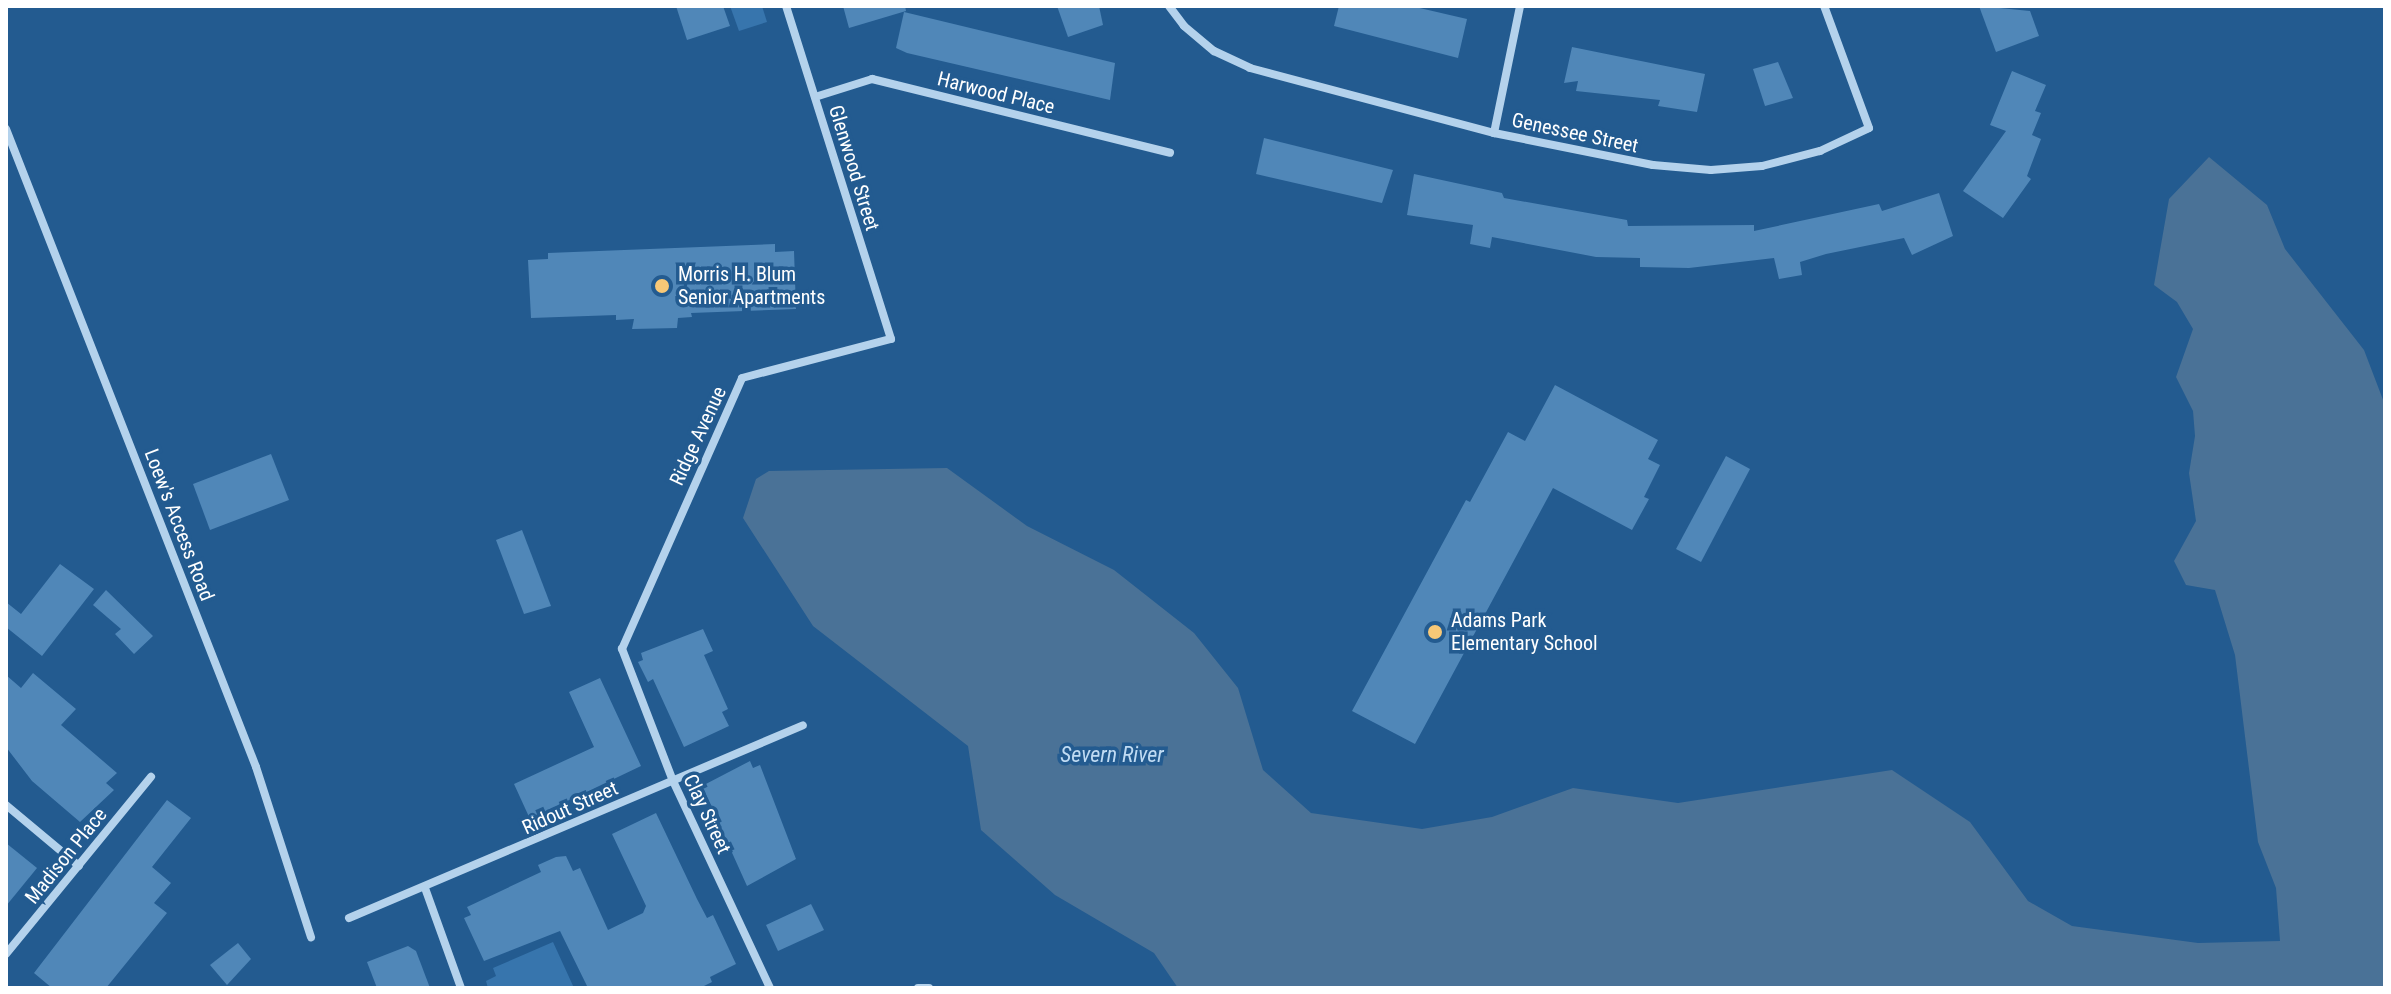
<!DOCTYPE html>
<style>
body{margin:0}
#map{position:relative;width:2391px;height:994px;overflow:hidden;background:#235b90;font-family:"Roboto Condensed",sans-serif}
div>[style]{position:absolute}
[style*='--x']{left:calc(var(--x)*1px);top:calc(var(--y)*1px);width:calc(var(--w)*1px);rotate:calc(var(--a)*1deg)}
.green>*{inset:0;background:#3775ad}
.water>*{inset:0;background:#4a7297}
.building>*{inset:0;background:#5087b8}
.minor>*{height:8px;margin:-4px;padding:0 4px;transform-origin:4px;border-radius:4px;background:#b4d2ec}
.dots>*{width:22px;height:22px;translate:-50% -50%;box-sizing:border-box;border:4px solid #235b90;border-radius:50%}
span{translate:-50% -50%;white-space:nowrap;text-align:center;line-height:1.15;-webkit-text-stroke:7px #235b90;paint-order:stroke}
.street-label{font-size:20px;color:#fff}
.poi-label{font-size:20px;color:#fff}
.left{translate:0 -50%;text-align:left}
.water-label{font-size:22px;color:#c0dbf3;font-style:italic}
.frame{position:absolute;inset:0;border:8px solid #fff;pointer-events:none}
</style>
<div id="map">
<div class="green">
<i style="clip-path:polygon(730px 6px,762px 6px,767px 22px,739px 31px)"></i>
<i style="clip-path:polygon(553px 942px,574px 988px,488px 988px,486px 981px,496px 976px,493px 968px)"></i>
</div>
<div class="water">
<i style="clip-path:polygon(2209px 157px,2267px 205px,2285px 249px,2364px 350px,2385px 405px,2385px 988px,1178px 988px,1154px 953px,1055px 895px,981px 830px,968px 746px,813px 626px,743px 518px,756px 479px,769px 471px,947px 468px,1027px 526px,1114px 570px,1194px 633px,1238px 688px,1263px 770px,1311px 813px,1422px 829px,1492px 817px,1573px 788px,1678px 803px,1892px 770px,1970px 822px,2028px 901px,2072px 926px,2198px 943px,2280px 941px,2276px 888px,2258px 842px,2235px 655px,2215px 590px,2186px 585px,2174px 561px,2196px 521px,2189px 473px,2195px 436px,2193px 411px,2176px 377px,2193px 329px,2177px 302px,2154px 285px,2169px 199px)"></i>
</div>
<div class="building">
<i style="clip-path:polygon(676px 6px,723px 6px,730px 26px,687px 40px)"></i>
<i style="clip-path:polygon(843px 6px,905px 6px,906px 11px,849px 28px)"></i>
<i style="clip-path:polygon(1057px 6px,1099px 6px,1103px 25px,1068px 37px)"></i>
<i style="clip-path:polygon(1339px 6px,1411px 6px,1467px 19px,1458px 58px,1334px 26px)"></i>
<i style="clip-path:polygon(1979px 6px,2030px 11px,2039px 36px,1996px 52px)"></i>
<i style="clip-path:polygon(904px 12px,1115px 63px,1110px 100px,907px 53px,896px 48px)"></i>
<i style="clip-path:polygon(1572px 47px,1705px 74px,1697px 112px,1658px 106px,1660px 100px,1576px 91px,1578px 81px,1564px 83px)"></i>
<i style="clip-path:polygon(1778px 62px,1793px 98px,1765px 106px,1753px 69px)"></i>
<i style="clip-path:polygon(2012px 71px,2046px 85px,2035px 111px,2041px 113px,2032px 135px,2041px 139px,2027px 176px,2031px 179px,2003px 218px,1963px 191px,2006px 131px,1990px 125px)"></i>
<i style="clip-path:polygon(1264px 138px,1393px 170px,1382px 203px,1256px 174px)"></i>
<i style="clip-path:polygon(1414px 174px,1502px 193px,1504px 198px,1627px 220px,1628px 226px,1754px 225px,1754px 231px,1879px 204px,1882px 211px,1939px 193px,1953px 236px,1912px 255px,1904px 238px,1826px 254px,1800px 262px,1802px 275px,1779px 279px,1774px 258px,1689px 268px,1640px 267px,1640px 258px,1596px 257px,1492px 237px,1490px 248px,1470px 244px,1473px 225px,1407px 215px)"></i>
<i style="clip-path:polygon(775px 244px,775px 252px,794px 251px,796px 309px,691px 313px,692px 317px,678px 318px,677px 328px,632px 329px,634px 319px,616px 320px,616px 315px,531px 318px,528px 260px,548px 259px,548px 253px)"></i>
<i style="clip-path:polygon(1555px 385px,1658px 440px,1648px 459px,1660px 465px,1644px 497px,1649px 499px,1632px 530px,1553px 488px,1415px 744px,1352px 711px,1466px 500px,1470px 502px,1508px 432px,1525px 441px)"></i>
<i style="clip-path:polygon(271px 454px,289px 500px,210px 530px,193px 484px)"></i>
<i style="clip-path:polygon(1726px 456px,1750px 469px,1701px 562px,1676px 549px)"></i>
<i style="clip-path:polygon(522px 530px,551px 606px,524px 614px,496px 540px)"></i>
<i style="clip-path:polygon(60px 564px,94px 589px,42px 656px,6px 627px,6px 602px,21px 614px)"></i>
<i style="clip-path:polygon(106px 590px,153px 636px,134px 654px,115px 634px,121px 629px,93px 605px)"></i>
<i style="clip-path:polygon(703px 629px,713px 651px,704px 655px,728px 709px,722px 712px,729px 726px,684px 747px,653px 679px,648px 682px,638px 662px,643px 660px,641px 653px)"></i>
<i style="clip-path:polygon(33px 673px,76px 709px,61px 725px,117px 773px,106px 783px,114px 790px,80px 822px,32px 781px,6px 747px,6px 675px,21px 688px)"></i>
<i style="clip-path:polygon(600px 678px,641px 766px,530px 819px,514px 784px,594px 747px,569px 692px)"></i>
<i style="clip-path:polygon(750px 761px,753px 768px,760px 765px,796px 859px,747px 886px,702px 786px)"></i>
<i style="clip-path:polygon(167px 800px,191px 818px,152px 867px,171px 883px,154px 903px,167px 913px,106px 988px,52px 988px,34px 973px)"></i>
<i style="clip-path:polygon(656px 813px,697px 899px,707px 918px,713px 915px,736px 964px,710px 977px,712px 982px,700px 988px,588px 988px,560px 931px,484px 961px,464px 918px,471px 915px,467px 907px,541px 872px,538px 865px,556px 857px,566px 856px,573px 871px,580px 868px,608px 930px,643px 913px,646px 906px,612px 834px)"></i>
<i style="clip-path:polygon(6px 843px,37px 868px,6px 906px)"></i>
<i style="clip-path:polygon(811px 904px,824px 930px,778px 951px,766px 925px)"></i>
<i style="clip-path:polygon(238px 943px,251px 959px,227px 985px,210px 965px)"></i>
<i style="clip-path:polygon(408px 946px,416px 951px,430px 988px,377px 988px,367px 962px)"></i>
</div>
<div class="minor">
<i style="--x:1169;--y:6;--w:25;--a:53"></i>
<i style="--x:1184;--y:26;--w:39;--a:40"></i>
<i style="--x:1214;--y:51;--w:40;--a:25"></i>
<i style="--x:1250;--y:68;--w:253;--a:14.9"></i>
<i style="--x:1494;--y:133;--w:162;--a:11.4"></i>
<i style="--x:1653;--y:165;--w:58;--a:4.9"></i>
<i style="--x:1711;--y:170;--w:51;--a:-4.5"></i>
<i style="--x:1762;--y:166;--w:60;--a:-14.5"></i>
<i style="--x:1820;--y:151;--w:54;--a:-25.1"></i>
<i style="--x:1869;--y:128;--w:130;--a:-110.2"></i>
<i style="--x:815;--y:97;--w:60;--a:-17.5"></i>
<i style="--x:872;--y:79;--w:307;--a:13.9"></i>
<i style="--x:6;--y:129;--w:685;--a:68.6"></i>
<i style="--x:256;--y:767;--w:179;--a:72.1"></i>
<i style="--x:1494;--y:133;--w:130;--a:-78.4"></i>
<i style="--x:6;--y:805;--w:95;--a:39.9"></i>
<i style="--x:425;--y:888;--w:106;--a:70.2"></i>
<i style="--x:349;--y:918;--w:493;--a:-23"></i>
<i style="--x:6;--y:954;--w:229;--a:-50.7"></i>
<i style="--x:770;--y:988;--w:229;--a:-115.1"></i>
<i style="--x:673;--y:781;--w:142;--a:-111.1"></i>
<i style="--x:622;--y:649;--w:296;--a:-66.1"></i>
<i style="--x:742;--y:378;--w:154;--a:-14.7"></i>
<i style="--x:891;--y:339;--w:349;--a:-107.5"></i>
<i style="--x:918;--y:988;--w:11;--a:0"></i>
</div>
<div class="dots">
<i style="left:662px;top:286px;background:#f7c877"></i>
<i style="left:1435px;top:632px;background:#f7c877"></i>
</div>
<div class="street-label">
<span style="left:996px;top:93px;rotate:14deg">Harwood Place</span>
<span style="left:1575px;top:133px;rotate:12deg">Genessee Street</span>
<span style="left:854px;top:168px;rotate:73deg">Glenwood Street</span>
<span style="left:698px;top:436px;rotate:-65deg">Ridge Avenue</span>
<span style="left:179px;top:525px;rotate:69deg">Loew's Access Road</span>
<span style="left:570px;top:808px;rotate:-24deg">Ridout Street</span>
<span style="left:707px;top:814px;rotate:65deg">Clay Street</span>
<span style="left:66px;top:856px;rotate:-51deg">Madison Place</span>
</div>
<div class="poi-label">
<span class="left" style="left:678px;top:286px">Morris H. Blum<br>Senior Apartments</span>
<span class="left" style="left:1451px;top:632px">Adams Park<br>Elementary School</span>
</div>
<div class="water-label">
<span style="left:1112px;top:755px">Severn River</span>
</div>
<div class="frame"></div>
</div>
